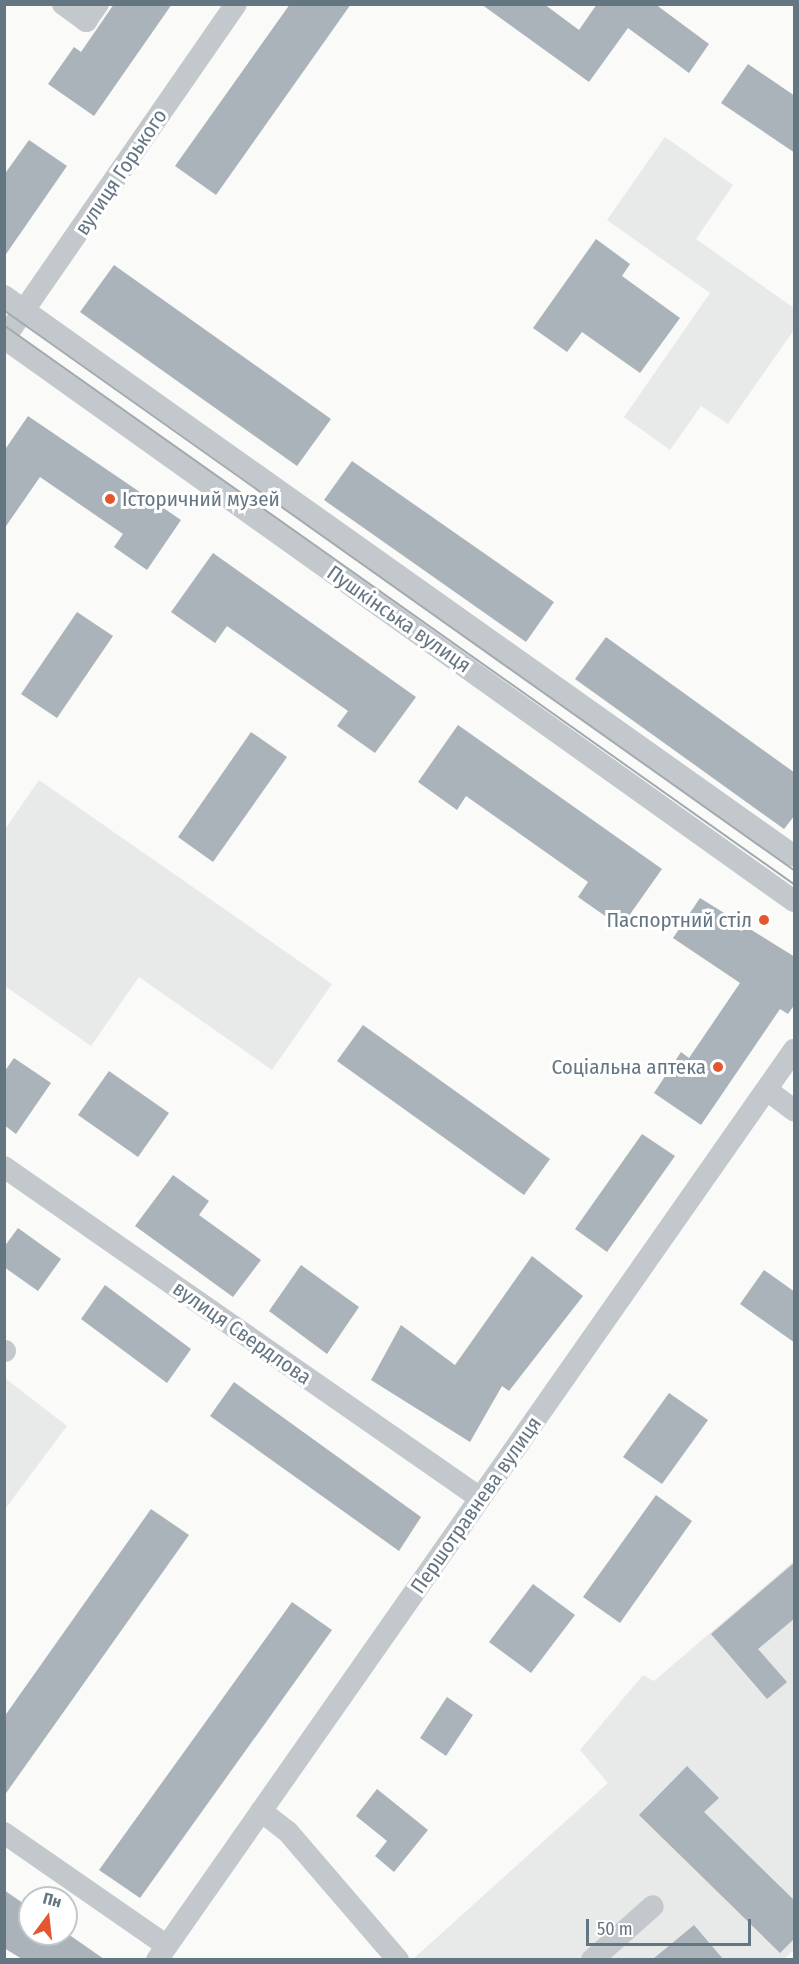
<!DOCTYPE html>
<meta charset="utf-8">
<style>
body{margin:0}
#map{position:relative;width:799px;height:1964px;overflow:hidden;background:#fafaf8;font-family:"Fira Sans Condensed",sans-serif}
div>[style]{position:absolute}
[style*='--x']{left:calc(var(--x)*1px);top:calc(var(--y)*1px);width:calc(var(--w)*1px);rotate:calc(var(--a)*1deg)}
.built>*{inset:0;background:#e8e9e9}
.building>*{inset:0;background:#aab3b9}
.minor>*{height:22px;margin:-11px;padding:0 11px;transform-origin:11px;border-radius:11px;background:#c3c8cc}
.tram>*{height:1.5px;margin:-0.75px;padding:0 0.75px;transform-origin:0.75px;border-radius:0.75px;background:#a2aab0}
.dots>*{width:16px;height:16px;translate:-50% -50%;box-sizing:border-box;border:3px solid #fff;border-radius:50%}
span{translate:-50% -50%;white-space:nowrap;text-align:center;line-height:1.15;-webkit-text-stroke:6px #fff;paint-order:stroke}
.street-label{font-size:21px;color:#657683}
.poi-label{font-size:21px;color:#657683}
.left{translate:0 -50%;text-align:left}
.right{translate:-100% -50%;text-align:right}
.frame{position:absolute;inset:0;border:6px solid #657683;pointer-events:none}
.north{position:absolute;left:18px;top:1886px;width:60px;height:60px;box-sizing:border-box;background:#fff;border:2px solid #c1c8cd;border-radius:50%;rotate:15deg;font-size:16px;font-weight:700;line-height:24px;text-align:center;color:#657683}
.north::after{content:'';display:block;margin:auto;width:21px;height:27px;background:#e4572e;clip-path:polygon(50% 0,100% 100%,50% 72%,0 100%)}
.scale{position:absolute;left:586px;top:1919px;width:165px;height:27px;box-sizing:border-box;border:3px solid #657683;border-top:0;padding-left:8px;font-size:18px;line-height:21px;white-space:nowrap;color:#657683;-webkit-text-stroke:4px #fff;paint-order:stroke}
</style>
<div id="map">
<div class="built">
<i style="clip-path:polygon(665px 137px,733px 185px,696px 239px,794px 308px,794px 330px,728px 424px,701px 406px,670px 450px,624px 417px,710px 293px,607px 220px)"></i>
<i style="clip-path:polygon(39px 780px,332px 984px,272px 1070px,139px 977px,91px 1046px,5px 986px,5px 829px)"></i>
<i style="clip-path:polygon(5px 1378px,67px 1426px,5px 1509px,4px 1509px)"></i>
<i style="clip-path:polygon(794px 1561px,794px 1950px,783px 1960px,412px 1960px,608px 1783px,580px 1750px,643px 1675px,654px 1681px)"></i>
</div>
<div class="building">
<i style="clip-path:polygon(114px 4px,172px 4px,94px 116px,48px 84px,74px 47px,81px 52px)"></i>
<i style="clip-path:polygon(290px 4px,351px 4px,216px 195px,175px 166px)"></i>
<i style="clip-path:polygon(481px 4px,544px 4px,579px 30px,597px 4px,655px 4px,709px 44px,689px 73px,628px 28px,589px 82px)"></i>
<i style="clip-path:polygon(748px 64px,795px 96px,795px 153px,721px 103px)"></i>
<i style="clip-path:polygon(29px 140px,67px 166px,4px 257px,4px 175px)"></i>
<i style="clip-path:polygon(596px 239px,630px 264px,622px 276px,680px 318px,640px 373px,582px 332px,567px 352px,533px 328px)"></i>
<i style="clip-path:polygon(114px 265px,331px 419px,297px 466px,80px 312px)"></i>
<i style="clip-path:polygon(28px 416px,181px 520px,147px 570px,114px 547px,123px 534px,40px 477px,4px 529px,4px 451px)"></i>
<i style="clip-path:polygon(352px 461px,554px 602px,526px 642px,324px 500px)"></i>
<i style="clip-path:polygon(213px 553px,416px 697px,375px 753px,337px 726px,348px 711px,227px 626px,215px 643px,171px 612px)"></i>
<i style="clip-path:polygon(77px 612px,113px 636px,57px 718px,21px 694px)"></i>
<i style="clip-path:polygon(606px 637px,795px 773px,795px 815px,784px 829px,575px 679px)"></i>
<i style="clip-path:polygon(458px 725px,662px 869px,621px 927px,578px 897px,588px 882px,466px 796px,457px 810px,418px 782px)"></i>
<i style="clip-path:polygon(251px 732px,287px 757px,213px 862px,178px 837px)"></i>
<i style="clip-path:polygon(700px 898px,795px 957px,795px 1004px,788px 1014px,780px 1009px,701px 1125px,654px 1093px,681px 1052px,689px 1058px,740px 983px,673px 938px)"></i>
<i style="clip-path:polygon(363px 1025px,550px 1159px,524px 1195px,337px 1061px)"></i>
<i style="clip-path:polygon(14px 1058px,51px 1083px,16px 1134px,4px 1125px,4px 1072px)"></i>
<i style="clip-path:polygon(109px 1071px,169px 1113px,138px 1157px,78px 1115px)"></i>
<i style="clip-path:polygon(642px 1134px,675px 1156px,607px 1252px,575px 1229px)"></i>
<i style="clip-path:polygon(173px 1175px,209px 1201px,199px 1215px,261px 1260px,233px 1297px,135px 1226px)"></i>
<i style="clip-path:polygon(18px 1228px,61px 1259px,38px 1291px,4px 1267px,4px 1247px)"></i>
<i style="clip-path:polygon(532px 1256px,583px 1296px,509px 1391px,502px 1386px,470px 1442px,371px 1380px,401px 1325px,455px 1365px)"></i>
<i style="clip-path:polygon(301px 1265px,359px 1307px,327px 1354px,269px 1311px)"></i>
<i style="clip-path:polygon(764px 1270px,795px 1292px,795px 1343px,740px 1304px)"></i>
<i style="clip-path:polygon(105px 1285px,191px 1349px,167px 1383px,81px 1319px)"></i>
<i style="clip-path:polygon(234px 1382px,421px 1517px,399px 1551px,210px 1416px)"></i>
<i style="clip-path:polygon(669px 1393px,708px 1420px,662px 1484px,623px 1457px)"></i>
<i style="clip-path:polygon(656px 1495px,692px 1521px,620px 1623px,583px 1597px)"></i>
<i style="clip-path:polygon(151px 1509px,189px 1535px,4px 1796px,4px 1717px)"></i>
<i style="clip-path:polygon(795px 1562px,795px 1618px,758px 1649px,787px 1682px,767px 1699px,711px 1634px)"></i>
<i style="clip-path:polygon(533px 1584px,575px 1615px,531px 1673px,489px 1642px)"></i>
<i style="clip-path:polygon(292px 1602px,332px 1630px,140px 1898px,99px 1870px)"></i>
<i style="clip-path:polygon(447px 1697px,473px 1715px,446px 1756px,420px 1738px)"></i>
<i style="clip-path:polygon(687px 1766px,719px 1798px,704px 1812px,795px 1901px,795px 1938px,780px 1953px,639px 1815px)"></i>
<i style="clip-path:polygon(377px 1789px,428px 1830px,394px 1872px,375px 1856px,387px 1841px,356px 1816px)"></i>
<i style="clip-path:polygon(4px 1890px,30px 1908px,30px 1934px,68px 1934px,104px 1959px,22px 1959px,4px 1948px)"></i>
<i style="clip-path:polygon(694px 1925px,723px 1959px,653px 1959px)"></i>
</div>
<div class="minor">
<i style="--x:63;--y:4;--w:29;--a:36"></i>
<i style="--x:86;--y:21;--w:21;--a:-55"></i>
<i style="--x:4;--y:296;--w:968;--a:35.33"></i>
<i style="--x:4;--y:338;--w:970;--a:35.48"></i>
<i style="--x:4;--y:339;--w:407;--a:-55.3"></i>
<i style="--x:767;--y:1090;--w:34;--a:37"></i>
<i style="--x:4;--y:1167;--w:580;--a:34.81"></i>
<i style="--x:4;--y:1351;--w:1;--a:0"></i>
<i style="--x:261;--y:1811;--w:34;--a:38"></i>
<i style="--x:288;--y:1832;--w:169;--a:49.3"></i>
<i style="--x:4;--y:1833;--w:198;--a:34.7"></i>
<i style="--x:157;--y:1960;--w:1111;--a:-55.01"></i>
<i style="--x:592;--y:1960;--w:81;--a:-41.5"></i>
</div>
<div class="tram">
<i style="--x:4;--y:310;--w:968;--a:35.33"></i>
<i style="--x:4;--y:325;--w:968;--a:35.28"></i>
</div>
<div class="dots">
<i style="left:110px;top:499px;background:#e4572e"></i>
<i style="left:764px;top:920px;background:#e4572e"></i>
<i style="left:718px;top:1067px;background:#e4572e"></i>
</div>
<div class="street-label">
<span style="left:121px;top:172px;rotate:-56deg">вулиця Горького</span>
<span style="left:399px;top:619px;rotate:35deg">Пушкінська вулиця</span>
<span style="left:242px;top:1333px;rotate:35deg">вулиця Свердлова</span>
<span style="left:476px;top:1505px;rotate:-55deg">Першотравнева вулиця</span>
</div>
<div class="poi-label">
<span class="left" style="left:122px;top:499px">Історичний музей</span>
<span class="right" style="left:752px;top:920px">Паспортний стіл</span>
<span class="right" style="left:706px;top:1067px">Соціальна аптека</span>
</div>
<div class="frame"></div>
<div class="north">Пн</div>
<div class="scale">50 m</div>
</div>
